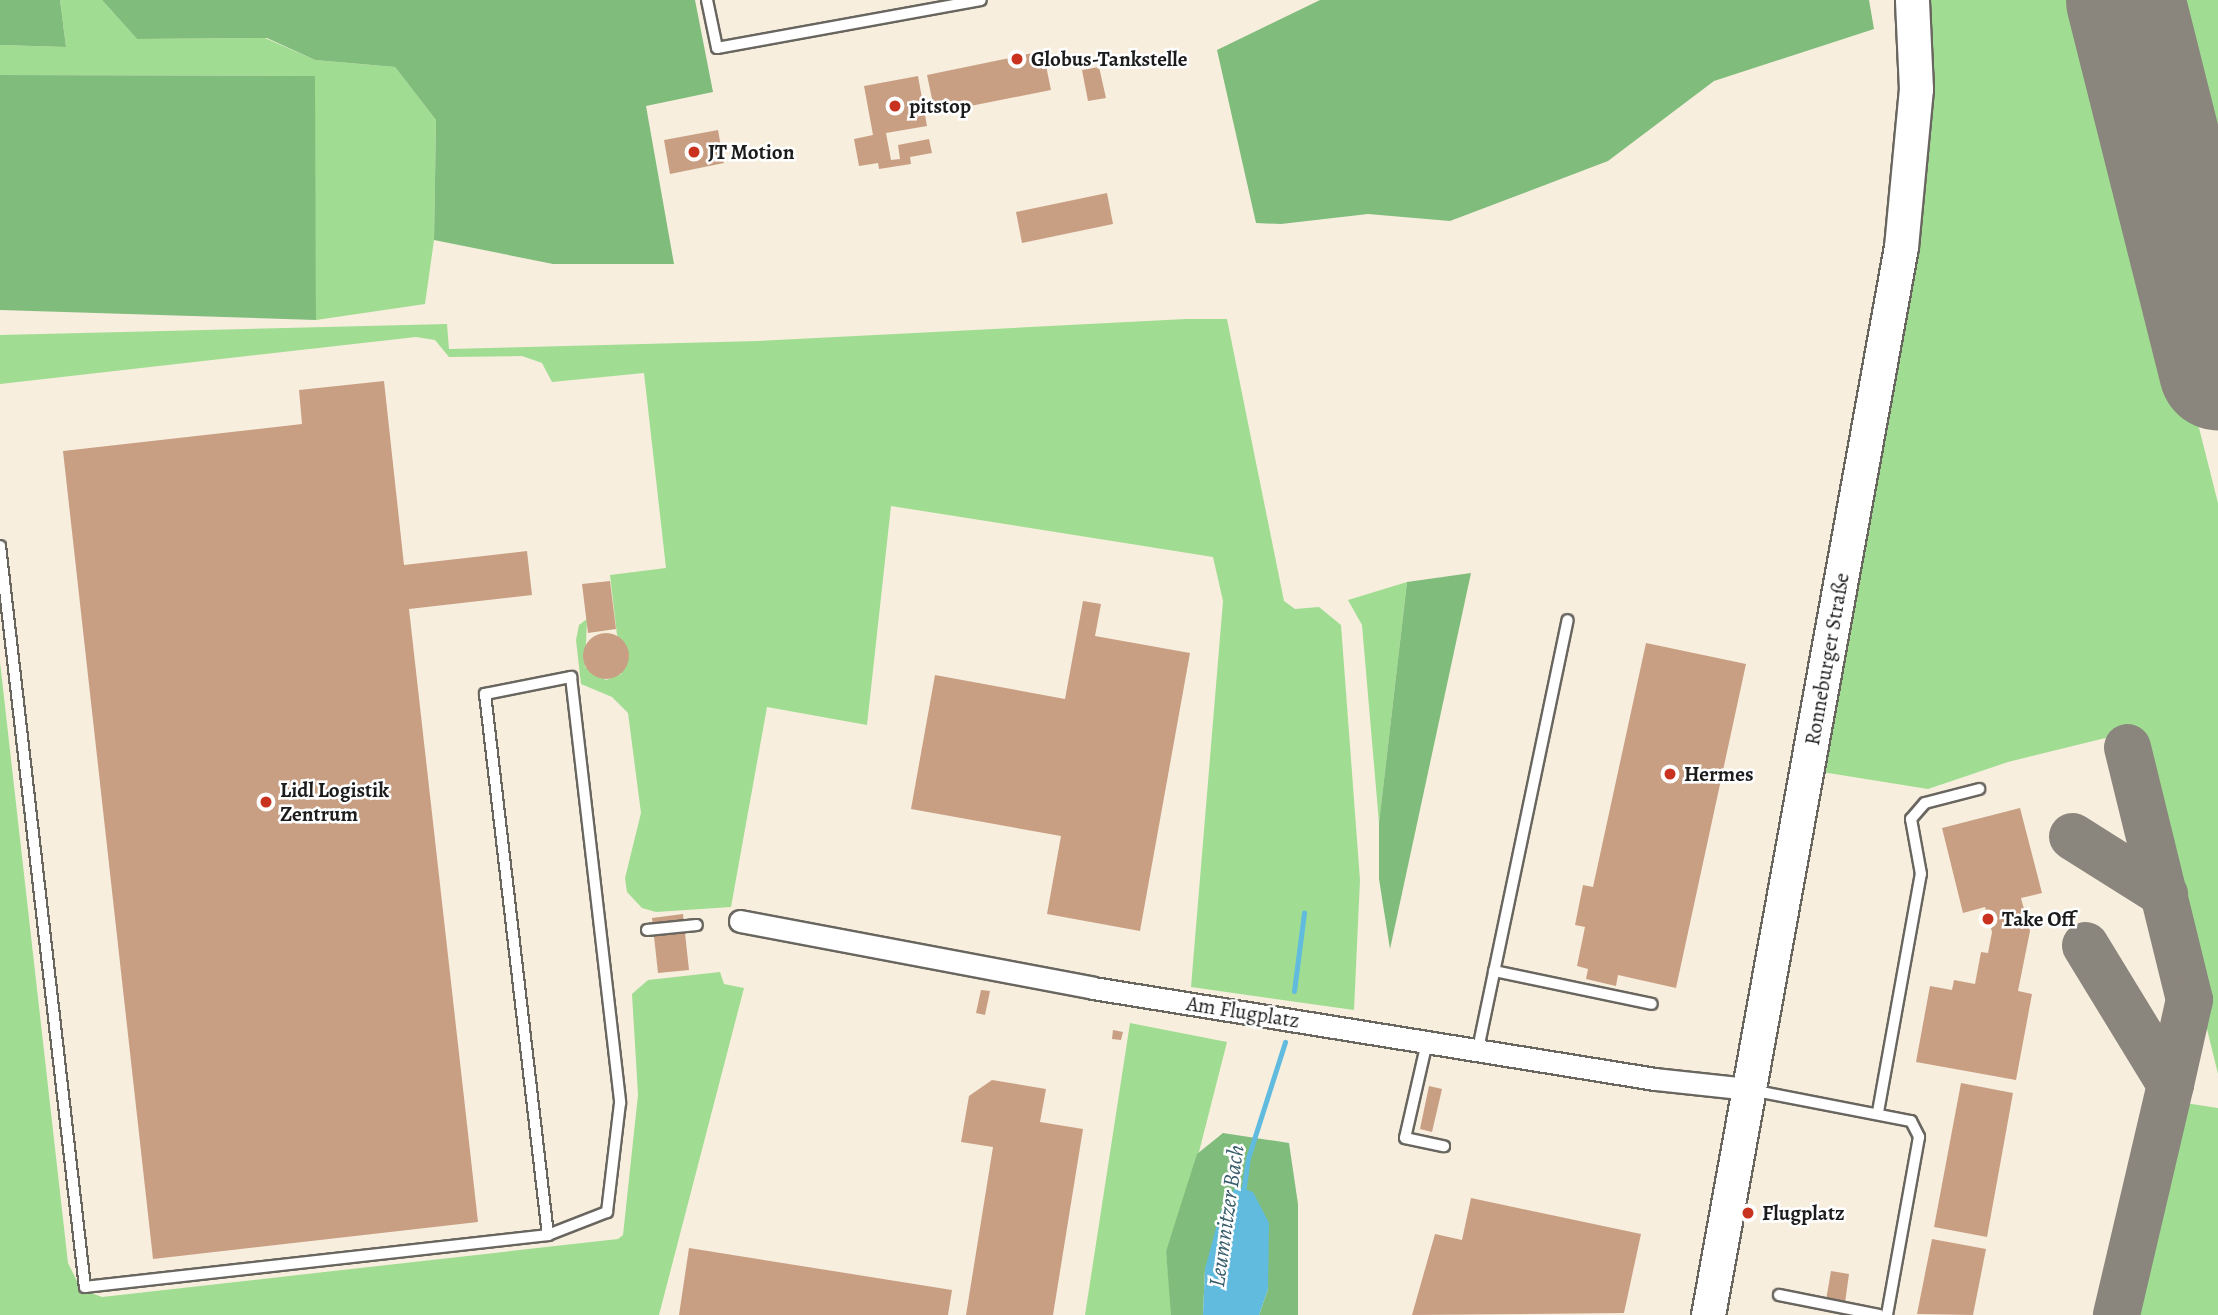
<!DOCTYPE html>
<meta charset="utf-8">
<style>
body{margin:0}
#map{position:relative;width:2218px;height:1315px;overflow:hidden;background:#f7eede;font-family:Alegreya,serif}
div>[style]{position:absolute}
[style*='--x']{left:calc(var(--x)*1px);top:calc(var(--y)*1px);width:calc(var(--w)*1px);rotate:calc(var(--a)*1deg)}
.green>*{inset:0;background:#a0dd92}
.forest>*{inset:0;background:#80bc7c}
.water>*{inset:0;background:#60bbde}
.stream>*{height:5px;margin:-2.5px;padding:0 2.5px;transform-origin:2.5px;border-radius:2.5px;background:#60bbde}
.taxiway>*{height:47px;margin:-23.5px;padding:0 23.5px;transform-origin:23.5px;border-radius:23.5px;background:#8a857d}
.runway>*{height:119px;margin:-59.5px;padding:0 59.5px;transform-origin:59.5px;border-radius:59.5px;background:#8a857d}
.building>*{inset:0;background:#c99f84}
.round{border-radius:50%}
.roads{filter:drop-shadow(2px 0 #696660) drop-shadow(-2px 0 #696660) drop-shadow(0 2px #696660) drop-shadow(0 -2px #696660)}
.lane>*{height:10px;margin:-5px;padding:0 5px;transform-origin:5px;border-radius:5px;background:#fff}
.street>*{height:21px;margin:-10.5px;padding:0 10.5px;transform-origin:10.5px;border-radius:10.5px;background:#fff}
.primary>*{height:33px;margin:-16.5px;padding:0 16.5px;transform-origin:16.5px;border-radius:16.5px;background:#fff}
.dots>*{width:19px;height:19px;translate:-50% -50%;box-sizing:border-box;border:4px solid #fff;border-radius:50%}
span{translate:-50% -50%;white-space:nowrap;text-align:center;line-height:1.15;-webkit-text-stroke:5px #fff;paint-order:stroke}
.poi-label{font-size:21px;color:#1c1c1c;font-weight:700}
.left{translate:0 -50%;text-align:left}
.street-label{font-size:21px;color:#1c1c1c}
.water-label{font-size:23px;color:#375c6a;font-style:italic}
</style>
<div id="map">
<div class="green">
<i style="clip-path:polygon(60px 0,102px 0,137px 39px,265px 38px,315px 60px,395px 67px,436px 120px,434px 240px,425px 304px,316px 320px,314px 76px,0 75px,0 45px,66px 47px)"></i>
<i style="clip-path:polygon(1927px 0,2091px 0,2218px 503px,2218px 1074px,2134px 731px,2008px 762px,1928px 789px,1822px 772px,1921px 188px,1933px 50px)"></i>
<i style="clip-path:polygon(2158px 0,2218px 0,2218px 239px)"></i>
<i style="clip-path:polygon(1186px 319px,1227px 319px,1284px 601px,1295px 609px,1319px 607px,1341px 625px,1360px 880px,1354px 1010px,1191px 987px,1223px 601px,1213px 557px,891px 506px,867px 725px,767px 707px,731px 907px,656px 912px,642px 908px,627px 892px,625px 878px,641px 813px,628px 713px,612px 697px,581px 684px,576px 640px,579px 625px,587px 619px,585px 667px,606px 680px,621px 674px,629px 655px,617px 635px,610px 575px,666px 568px,644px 373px,552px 382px,542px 363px,522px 356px,449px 357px,435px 340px,416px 337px,0 384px,0 335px,447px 324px,449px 349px,758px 341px)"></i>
<i style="clip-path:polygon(1407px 582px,1379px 823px,1362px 625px,1348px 600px)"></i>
<i style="clip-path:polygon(0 662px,68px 1263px,81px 1289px,102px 1297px,618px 1239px,623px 1235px,638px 1095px,632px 994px,648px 980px,720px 972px,724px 984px,744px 988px,659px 1315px,0 1315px)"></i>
<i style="clip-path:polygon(1130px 1023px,1227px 1042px,1199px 1152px,1166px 1251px,1172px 1315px,1085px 1315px)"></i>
<i style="clip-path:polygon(2185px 1103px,2218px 1108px,2218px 1315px,2129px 1315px,2170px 1125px)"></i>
</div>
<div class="forest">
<i style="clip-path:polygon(0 0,60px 0,66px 47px,0 45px)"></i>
<i style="clip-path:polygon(102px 0,695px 0,713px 92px,646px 106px,674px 264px,553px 264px,434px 240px,436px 120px,395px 67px,315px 60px,267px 38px,137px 39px)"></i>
<i style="clip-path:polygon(1320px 0,1869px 0,1874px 29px,1714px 81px,1608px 161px,1450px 221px,1368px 214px,1281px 224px,1256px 223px,1217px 50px)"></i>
<i style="clip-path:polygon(0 75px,315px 76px,316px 320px,0 310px)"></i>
<i style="clip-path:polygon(1471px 573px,1390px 949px,1379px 879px,1379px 823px,1407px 582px)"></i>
<i style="clip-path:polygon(1223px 1133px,1289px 1143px,1298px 1204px,1298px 1315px,1259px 1315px,1268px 1289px,1205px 1269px,1203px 1315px,1171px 1315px,1166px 1251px,1197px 1154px)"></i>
</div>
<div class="water">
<i style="clip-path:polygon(1236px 1186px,1253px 1192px,1269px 1223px,1268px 1289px,1259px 1315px,1203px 1315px,1205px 1269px,1220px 1213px)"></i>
</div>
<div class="stream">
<i style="--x:1294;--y:991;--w:79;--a:-82.7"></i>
<i style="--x:1243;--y:1193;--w:35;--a:-82"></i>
<i style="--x:1248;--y:1158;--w:122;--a:-72.3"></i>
</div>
<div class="taxiway">
<i style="--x:2127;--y:747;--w:260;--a:76.2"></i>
<i style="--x:2189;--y:999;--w:87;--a:102.6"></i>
<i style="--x:2072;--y:836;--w:109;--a:32.2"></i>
<i style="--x:2085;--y:945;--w:163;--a:58.6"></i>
<i style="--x:2170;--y:1084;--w:237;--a:103.2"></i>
</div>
<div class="runway">
<i style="--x:2125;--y:0;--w:382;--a:75.9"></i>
</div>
<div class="building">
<i style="clip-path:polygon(1043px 51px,1051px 90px,935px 113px,927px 75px)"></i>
<i style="clip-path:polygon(1099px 67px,1106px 98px,1088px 101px,1082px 70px)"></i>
<i style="clip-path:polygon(918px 76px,927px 126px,886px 133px,891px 160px,900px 159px,898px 145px,929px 139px,932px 153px,910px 157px,911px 164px,879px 169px,878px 163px,859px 166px,854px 139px,873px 135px,864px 86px)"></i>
<i style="clip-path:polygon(718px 130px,724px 163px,670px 174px,664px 140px)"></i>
<i style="clip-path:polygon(1107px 193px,1113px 224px,1022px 243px,1016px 212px)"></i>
<i style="clip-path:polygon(384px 381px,404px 565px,527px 551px,532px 595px,409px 609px,478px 1222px,153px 1259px,63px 451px,302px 424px,299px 390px)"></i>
<i style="clip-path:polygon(610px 581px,616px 629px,588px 633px,582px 584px)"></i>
<i style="clip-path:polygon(1083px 601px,1101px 604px,1095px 636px,1190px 653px,1140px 931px,1047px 914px,1061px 836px,911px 809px,935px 675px,1065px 699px)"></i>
<i class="round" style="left:583px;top:633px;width:46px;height:46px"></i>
<i style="clip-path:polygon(1646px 643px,1746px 664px,1676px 988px,1618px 975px,1616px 986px,1586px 979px,1588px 969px,1577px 966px,1585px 927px,1575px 925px,1583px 885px,1593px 887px)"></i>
<i style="clip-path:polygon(2020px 808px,2042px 893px,2021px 898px,2030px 931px,2018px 991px,2032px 994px,2016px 1080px,1916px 1062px,1930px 986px,1952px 990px,1954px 980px,1975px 984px,1981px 952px,1988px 953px,1992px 932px,1985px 907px,1963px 913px,1942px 828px)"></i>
<i style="clip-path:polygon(683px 914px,689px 970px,658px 973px,652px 918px)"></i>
<i style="clip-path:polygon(981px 990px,990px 991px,985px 1015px,976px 1013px)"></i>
<i style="clip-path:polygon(1113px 1030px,1123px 1032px,1121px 1040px,1112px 1039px)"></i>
<i style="clip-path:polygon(992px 1080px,1046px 1089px,1040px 1122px,1083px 1129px,1053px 1315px,966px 1315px,993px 1147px,961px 1142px,969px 1096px)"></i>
<i style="clip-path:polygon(1961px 1083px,2013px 1093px,1987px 1237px,1934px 1227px)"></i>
<i style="clip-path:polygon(1429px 1086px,1442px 1089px,1432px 1132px,1420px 1129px)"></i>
<i style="clip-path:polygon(1471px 1198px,1641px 1234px,1624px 1313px,1412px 1315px,1435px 1234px,1462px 1240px)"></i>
<i style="clip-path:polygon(1932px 1239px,1986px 1249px,1973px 1315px,1917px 1314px)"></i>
<i style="clip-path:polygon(689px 1248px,952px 1290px,948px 1315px,679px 1315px)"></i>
<i style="clip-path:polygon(1831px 1271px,1849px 1274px,1845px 1303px,1826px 1300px)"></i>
</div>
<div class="roads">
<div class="lane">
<i style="--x:707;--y:0;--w:49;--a:78.2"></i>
<i style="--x:717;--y:48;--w:268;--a:-10.3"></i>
<i style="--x:0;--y:546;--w:746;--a:83.46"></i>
<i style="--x:85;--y:1287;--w:466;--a:-6.4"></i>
<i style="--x:571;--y:677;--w:429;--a:83.4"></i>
<i style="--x:620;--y:1103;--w:110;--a:96.8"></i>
<i style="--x:607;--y:1212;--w:63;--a:158.7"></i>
<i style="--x:548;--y:1235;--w:545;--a:-96.64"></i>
<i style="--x:485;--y:694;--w:88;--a:-11.2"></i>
<i style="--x:647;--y:930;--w:50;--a:-5.7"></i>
<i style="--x:1494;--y:971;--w:161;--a:11.8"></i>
<i style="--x:1427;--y:1042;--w:98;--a:102.9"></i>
<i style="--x:1405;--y:1138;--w:40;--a:12"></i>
<i style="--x:1478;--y:1049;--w:438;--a:-78.2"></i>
<i style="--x:1751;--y:1090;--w:163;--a:11"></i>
<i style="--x:1911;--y:1121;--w:18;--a:63"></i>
<i style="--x:1919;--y:1137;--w:181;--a:100.2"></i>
<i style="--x:1878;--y:1112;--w:242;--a:-79.8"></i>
<i style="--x:1921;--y:874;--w:56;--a:-100.3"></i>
<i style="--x:1911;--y:819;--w:21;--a:-49"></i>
<i style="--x:1925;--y:803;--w:56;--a:-14.5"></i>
<i style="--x:1779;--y:1295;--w:102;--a:11.3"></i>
</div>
<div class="street">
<i style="--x:740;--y:921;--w:359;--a:10.7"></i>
<i style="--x:1093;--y:988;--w:569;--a:9.2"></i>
<i style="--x:1655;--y:1079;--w:94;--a:6.1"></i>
</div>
<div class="primary">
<i style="--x:1708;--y:1315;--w:1085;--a:-79.76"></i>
<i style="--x:1901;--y:247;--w:159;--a:-84.6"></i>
<i style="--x:1916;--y:89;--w:89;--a:-92.6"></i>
</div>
</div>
<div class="dots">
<i style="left:1017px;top:59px;background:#c8321e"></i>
<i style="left:895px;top:106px;background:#c8321e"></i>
<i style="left:694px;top:152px;background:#c8321e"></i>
<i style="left:1670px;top:774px;background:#c8321e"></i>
<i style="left:266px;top:802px;background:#c8321e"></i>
<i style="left:1988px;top:919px;background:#c8321e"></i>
<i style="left:1748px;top:1213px;background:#c8321e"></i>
</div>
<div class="poi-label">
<span class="left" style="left:1031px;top:59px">Globus-Tankstelle</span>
<span class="left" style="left:909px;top:106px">pitstop</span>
<span class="left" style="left:708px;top:152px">JT Motion</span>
<span class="left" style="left:1684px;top:774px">Hermes</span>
<span class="left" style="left:280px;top:802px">Lidl Logistik<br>Zentrum</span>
<span class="left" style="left:2002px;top:919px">Take Off</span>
<span class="left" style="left:1762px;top:1213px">Flugplatz</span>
</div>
<div class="street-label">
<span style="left:1827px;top:659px;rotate:-80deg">Ronneburger Straße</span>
<span style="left:1243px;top:1012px;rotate:9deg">Am Flugplatz</span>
</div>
<div class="water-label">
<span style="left:1227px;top:1216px;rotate:-82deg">Leumnitzer Bach</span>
</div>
</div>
